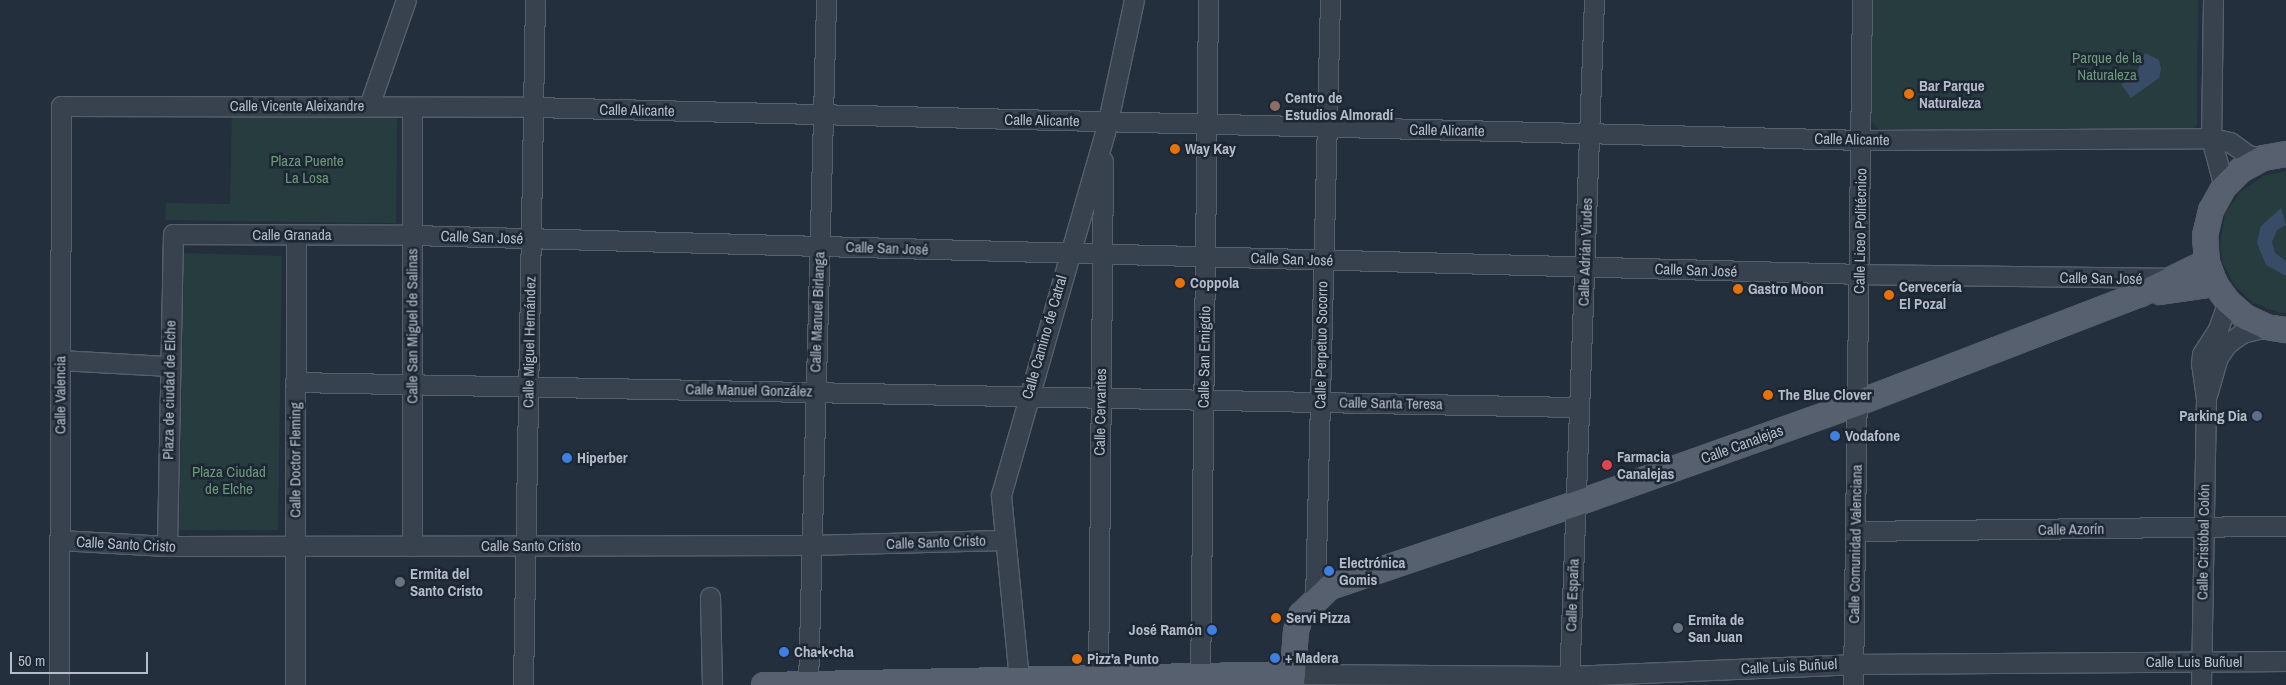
<!DOCTYPE html>
<meta charset="utf-8">
<style>
body{margin:0}
#map{position:relative;width:2286px;height:685px;overflow:hidden;background:#242f3e;font-family:"Archivo Narrow",sans-serif}
div>[style]{position:absolute}
[style*='--x']{left:calc(var(--x)*1px);top:calc(var(--y)*1px);width:calc(var(--w)*1px);rotate:calc(var(--a)*1deg)}
.green>*{inset:0;background:#263c3f}
.water>*{inset:0;background:#394c67}
.roads{filter:drop-shadow(1px 0 #565f6c) drop-shadow(-1px 0 #565f6c) drop-shadow(0 1px #565f6c) drop-shadow(0 -1px #565f6c)}
.minor>*{height:19px;margin:-9.5px;padding:0 9.5px;transform-origin:9.5px;border-radius:9.5px;background:#38414e}
.major>*{height:24px;margin:-12px;padding:0 12px;transform-origin:12px;border-radius:12px;background:#56606e}
.dots>*{width:14px;height:14px;translate:-50% -50%;box-sizing:border-box;border:2px solid #1d2633;border-radius:50%}
span{translate:-50% -50%;white-space:nowrap;text-align:center;line-height:1.15;-webkit-text-stroke:5px #1d2633;paint-order:stroke}
.park-label{font-size:15px;color:#6b9a76}
.poi-label{font-size:15px;color:#b4bcc9;font-weight:700}
.left{translate:0 -50%;text-align:left}
.right{translate:-100% -50%;text-align:right}
.street-label{font-size:15px;color:#b4bcc9}
.scale{position:absolute;left:10px;top:652px;width:138px;height:22px;box-sizing:border-box;border:2px solid #b4bcc9;border-top:0;padding-left:6px;font-size:15px;line-height:18px;white-space:nowrap;color:#b4bcc9;-webkit-text-stroke:4px #1d2633;paint-order:stroke}
</style>
<div id="map">
<div class="green">
<i style="clip-path:polygon(1872px 0,2198px 0,2197px 125px,2187px 133px,1879px 129px,1871px 121px)"></i>
<i style="clip-path:polygon(232px 111px,397px 118px,396px 223px,165px 220px,166px 203px,230px 204px)"></i>
<i style="clip-path:polygon(2286px 171px,2286px 313px,2280px 313px,2252px 302px,2235px 286px,2223px 264px,2220px 245px,2225px 214px,2240px 192px,2263px 176px)"></i>
<i style="clip-path:polygon(184px 253px,282px 256px,278px 530px,179px 530px)"></i>
</div>
<div class="water">
<i style="clip-path:polygon(2145px 53px,2159px 60px,2161px 69px,2159px 78px,2131px 98px,2121px 84px,2136px 75px)"></i>
<i style="clip-path:polygon(2281px 208px,2286px 225px,2277px 230px,2272px 242px,2275px 253px,2286px 261px,2286px 276px,2266px 265px,2257px 243px,2261px 226px)"></i>
</div>
<div class="roads">
<div class="minor">
<i style="--x:2213;--y:0;--w:138;--a:90.8"></i>
<i style="--x:2211;--y:138;--w:51;--a:75.1"></i>
<i style="--x:369;--y:106;--w:112;--a:-70.8"></i>
<i style="--x:412;--y:107;--w:439;--a:90"></i>
<i style="--x:60;--y:360;--w:109;--a:3.2"></i>
<i style="--x:295;--y:382;--w:1284;--a:1.12"></i>
<i style="--x:2207;--y:395;--w:40;--a:-74"></i>
<i style="--x:2218;--y:357;--w:16;--a:-55"></i>
<i style="--x:2227;--y:344;--w:19;--a:-36"></i>
<i style="--x:2242;--y:333;--w:25;--a:-14"></i>
<i style="--x:1855;--y:531;--w:431;--a:-0.7"></i>
<i style="--x:59;--y:540;--w:108;--a:3.2"></i>
<i style="--x:167;--y:546;--w:643;--a:-0.09"></i>
<i style="--x:810;--y:545;--w:193;--a:-1.5"></i>
<i style="--x:167;--y:546;--w:312;--a:-88.9"></i>
<i style="--x:173;--y:234;--w:239;--a:0.2"></i>
<i style="--x:412;--y:235;--w:1448;--a:1.54"></i>
<i style="--x:1859;--y:274;--w:312;--a:0.7"></i>
<i style="--x:710;--y:597;--w:88;--a:88.7"></i>
<i style="--x:1315;--y:600;--w:600;--a:-88.57"></i>
<i style="--x:1293;--y:674;--w:277;--a:0.4"></i>
<i style="--x:1570;--y:676;--w:283;--a:-2.4"></i>
<i style="--x:1853;--y:664;--w:433;--a:-0.4"></i>
<i style="--x:1019;--y:679;--w:185;--a:-95.6"></i>
<i style="--x:1001;--y:495;--w:389;--a:-74"></i>
<i style="--x:1108;--y:121;--w:124;--a:-77.9"></i>
<i style="--x:59;--y:685;--w:579;--a:-89.8"></i>
<i style="--x:61;--y:106;--w:472;--a:0.1"></i>
<i style="--x:533;--y:107;--w:1328;--a:1.42"></i>
<i style="--x:1861;--y:140;--w:350;--a:-0.3"></i>
<i style="--x:2211;--y:138;--w:19;--a:12"></i>
<i style="--x:2230;--y:142;--w:22;--a:36"></i>
<i style="--x:2248;--y:155;--w:15;--a:11"></i>
<i style="--x:295;--y:685;--w:450;--a:-89.9"></i>
<i style="--x:523;--y:685;--w:685;--a:-89"></i>
<i style="--x:808;--y:685;--w:685;--a:-88.49"></i>
<i style="--x:1098;--y:685;--w:524;--a:-89.45"></i>
<i style="--x:1200;--y:685;--w:685;--a:-89.33"></i>
<i style="--x:1569;--y:685;--w:685;--a:-87.91"></i>
<i style="--x:1853;--y:685;--w:685;--a:-89.25"></i>
<i style="--x:2201;--y:685;--w:287;--a:-89"></i>
<i style="--x:2206;--y:398;--w:34;--a:-98"></i>
<i style="--x:2201;--y:364;--w:10;--a:-84"></i>
<i style="--x:2202;--y:354;--w:30;--a:-57"></i>
<i style="--x:2218;--y:329;--w:29;--a:-70"></i>
</div>
<div class="major">
<i style="--x:2286;--y:154;--w:23;--a:170"></i>
<i style="--x:2263;--y:158;--w:25;--a:151"></i>
<i style="--x:2241;--y:170;--w:24;--a:135"></i>
<i style="--x:2224;--y:187;--w:26;--a:119"></i>
<i style="--x:2211;--y:210;--w:26;--a:103"></i>
<i style="--x:2205;--y:235;--w:27;--a:86"></i>
<i style="--x:2207;--y:262;--w:23;--a:70"></i>
<i style="--x:2215;--y:284;--w:22;--a:54"></i>
<i style="--x:2228;--y:302;--w:23;--a:41"></i>
<i style="--x:2245;--y:317;--w:23;--a:25"></i>
<i style="--x:2266;--y:327;--w:20;--a:9"></i>
<i style="--x:2160;--y:292;--w:56;--a:-8.3"></i>
<i style="--x:764;--y:685;--w:529;--a:-1.19"></i>
<i style="--x:1292;--y:685;--w:54;--a:-85.8"></i>
<i style="--x:1296;--y:631;--w:17;--a:-73"></i>
<i style="--x:1301;--y:615;--w:40;--a:-44"></i>
<i style="--x:1330;--y:587;--w:259;--a:-18.7"></i>
<i style="--x:1575;--y:504;--w:300;--a:-19.6"></i>
<i style="--x:1858;--y:403;--w:303;--a:-21.1"></i>
<i style="--x:2141;--y:294;--w:73;--a:-25.9"></i>
</div>
</div>
<div class="dots">
<i style="left:1909px;top:94px;background:#e8710a"></i>
<i style="left:1275px;top:106px;background:#8d6e63"></i>
<i style="left:1175px;top:149px;background:#e8710a"></i>
<i style="left:1180px;top:283px;background:#e8710a"></i>
<i style="left:1738px;top:289px;background:#e8710a"></i>
<i style="left:1889px;top:295px;background:#e8710a"></i>
<i style="left:1768px;top:395px;background:#e8710a"></i>
<i style="left:2257px;top:416px;background:#5c6f8a"></i>
<i style="left:1835px;top:436px;background:#3f7fe0"></i>
<i style="left:567px;top:458px;background:#3f7fe0"></i>
<i style="left:1607px;top:465px;background:#e0444e"></i>
<i style="left:1329px;top:571px;background:#3f7fe0"></i>
<i style="left:400px;top:582px;background:#6b7280"></i>
<i style="left:1276px;top:618px;background:#e8710a"></i>
<i style="left:1678px;top:628px;background:#6b7280"></i>
<i style="left:1212px;top:630px;background:#3f7fe0"></i>
<i style="left:784px;top:652px;background:#3f7fe0"></i>
<i style="left:1275px;top:658px;background:#3f7fe0"></i>
<i style="left:1077px;top:659px;background:#e8710a"></i>
</div>
<div class="park-label">
<span style="left:2107px;top:66px">Parque de la<br>Naturaleza</span>
<span style="left:307px;top:169px">Plaza Puente<br>La Losa</span>
<span style="left:229px;top:480px">Plaza Ciudad<br>de Elche</span>
</div>
<div class="poi-label">
<span class="left" style="left:1919px;top:94px">Bar Parque<br>Naturaleza</span>
<span class="left" style="left:1285px;top:106px">Centro de<br>Estudios Almoradí</span>
<span class="left" style="left:1185px;top:149px">Way Kay</span>
<span class="left" style="left:1190px;top:283px">Coppola</span>
<span class="left" style="left:1899px;top:295px">Cervecería<br>El Pozal</span>
<span class="left" style="left:1748px;top:289px">Gastro Moon</span>
<span class="left" style="left:1778px;top:395px">The Blue Clover</span>
<span class="right" style="left:2247px;top:416px">Parking Dia</span>
<span class="left" style="left:1845px;top:436px">Vodafone</span>
<span class="left" style="left:1617px;top:465px">Farmacia<br>Canalejas</span>
<span class="left" style="left:577px;top:458px">Hiperber</span>
<span class="left" style="left:1339px;top:571px">Electrónica<br>Gomis</span>
<span class="left" style="left:410px;top:582px">Ermita del<br>Santo Cristo</span>
<span class="left" style="left:1286px;top:618px">Servi Pizza</span>
<span class="left" style="left:1688px;top:628px">Ermita de<br>San Juan</span>
<span class="right" style="left:1202px;top:630px">José Ramón</span>
<span class="left" style="left:794px;top:652px">Cha•k•cha</span>
<span class="left" style="left:1285px;top:658px">+ Madera</span>
<span class="left" style="left:1087px;top:659px">Pizz'a Punto</span>
</div>
<div class="street-label">
<span style="left:297px;top:106px">Calle Vicente Aleixandre</span>
<span style="left:637px;top:110px;rotate:1deg">Calle Alicante</span>
<span style="left:1042px;top:120px;rotate:1deg">Calle Alicante</span>
<span style="left:1447px;top:130px;rotate:1deg">Calle Alicante</span>
<span style="left:1852px;top:139px;rotate:1deg">Calle Alicante</span>
<span style="left:1860px;top:231px;rotate:-89deg">Calle Liceo Politécnico</span>
<span style="left:292px;top:235px">Calle Granada</span>
<span style="left:482px;top:237px;rotate:2deg">Calle San José</span>
<span style="left:887px;top:248px;rotate:2deg">Calle San José</span>
<span style="left:1585px;top:252px;rotate:-88deg">Calle Adrián Viudes</span>
<span style="left:1292px;top:259px;rotate:2deg">Calle San José</span>
<span style="left:1696px;top:270px;rotate:2deg">Calle San José</span>
<span style="left:2101px;top:278px;rotate:1deg">Calle San José</span>
<span style="left:817px;top:312px;rotate:-88deg">Calle Manuel Birlanga</span>
<span style="left:412px;top:326px;rotate:-90deg">Calle San Miguel de Salinas</span>
<span style="left:1044px;top:337px;rotate:-74deg">Calle Camino de Catral</span>
<span style="left:529px;top:342px;rotate:-89deg">Calle Miguel Hernández</span>
<span style="left:1321px;top:345px;rotate:-89deg">Calle Perpetuo Socorro</span>
<span style="left:1204px;top:357px;rotate:-89deg">Calle San Emigdio</span>
<span style="left:169px;top:390px;rotate:-89deg">Plaza de ciudad de Elche</span>
<span style="left:749px;top:390px;rotate:1deg">Calle Manuel González</span>
<span style="left:60px;top:395px;rotate:-90deg">Calle Valencia</span>
<span style="left:1391px;top:403px;rotate:1deg">Calle Santa Teresa</span>
<span style="left:1100px;top:412px;rotate:-89deg">Calle Cervantes</span>
<span style="left:1742px;top:444px;rotate:-20deg">Calle Canalejas</span>
<span style="left:295px;top:460px;rotate:-90deg">Calle Doctor Fleming</span>
<span style="left:2071px;top:529px;rotate:-1deg">Calle Azorín</span>
<span style="left:936px;top:542px;rotate:-2deg">Calle Santo Cristo</span>
<span style="left:2203px;top:542px;rotate:-89deg">Calle Cristóbal Colón</span>
<span style="left:126px;top:544px;rotate:3deg">Calle Santo Cristo</span>
<span style="left:1855px;top:544px;rotate:-89deg">Calle Comunidad Valenciana</span>
<span style="left:531px;top:546px">Calle Santo Cristo</span>
<span style="left:1572px;top:595px;rotate:-88deg">Calle España</span>
<span style="left:2194px;top:662px">Calle Luis Buñuel</span>
<span style="left:1789px;top:666px;rotate:-3deg">Calle Luis Buñuel</span>
</div>
<div class="scale">50 m</div>
</div>
